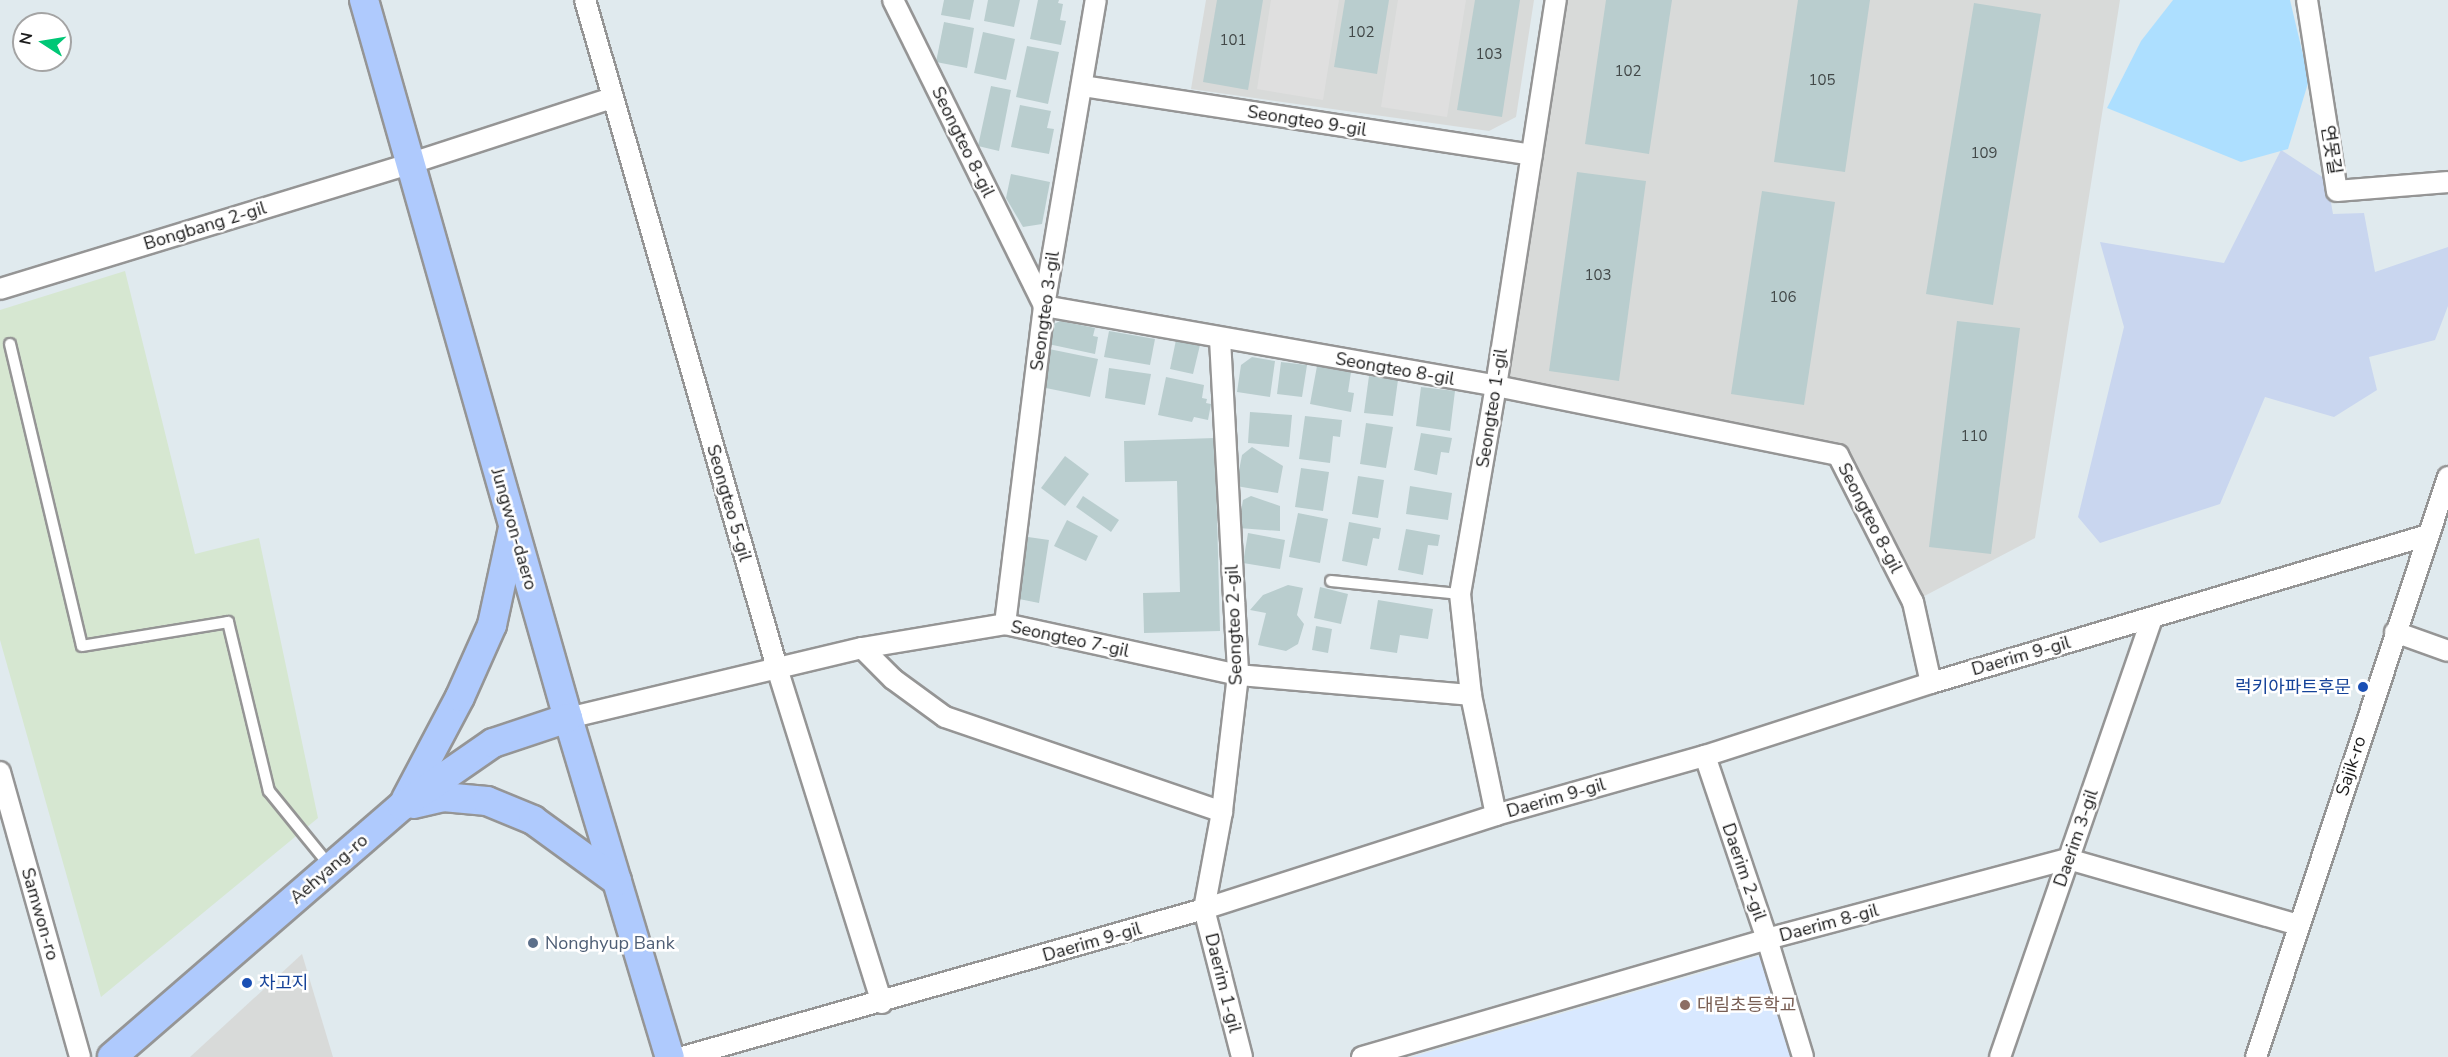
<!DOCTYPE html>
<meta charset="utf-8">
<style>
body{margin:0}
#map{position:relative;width:2448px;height:1057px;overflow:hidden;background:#e0eaee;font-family:"Nunito Sans","Noto Sans KR",sans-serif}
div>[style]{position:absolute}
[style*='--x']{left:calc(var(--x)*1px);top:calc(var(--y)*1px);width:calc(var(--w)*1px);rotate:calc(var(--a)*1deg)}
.residential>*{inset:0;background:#d8dad9}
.industrial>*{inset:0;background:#d6e7d1}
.education>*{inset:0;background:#d8e8ff}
.farmland>*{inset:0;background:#c9d6ef}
.sand>*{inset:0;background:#addfff}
.parking>*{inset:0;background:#dfdfdf}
.building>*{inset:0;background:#b9cdce}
.roads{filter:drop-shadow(2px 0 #959595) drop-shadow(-2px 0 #959595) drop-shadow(0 2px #959595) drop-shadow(0 -2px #959595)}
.lane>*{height:10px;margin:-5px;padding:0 5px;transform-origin:5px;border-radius:5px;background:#fff}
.street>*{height:20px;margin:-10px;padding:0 10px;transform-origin:10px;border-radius:10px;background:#fff}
.secondary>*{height:28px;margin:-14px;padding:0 14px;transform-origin:14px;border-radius:14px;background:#afcafd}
.dots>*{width:16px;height:16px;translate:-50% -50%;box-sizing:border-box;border:3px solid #fff;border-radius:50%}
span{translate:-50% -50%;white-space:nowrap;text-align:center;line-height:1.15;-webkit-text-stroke:5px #fff;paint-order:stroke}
.number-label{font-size:15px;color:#424848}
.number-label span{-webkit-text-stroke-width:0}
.street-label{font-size:18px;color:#1b1b1b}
.transit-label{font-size:18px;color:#164399}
.right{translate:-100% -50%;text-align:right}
.left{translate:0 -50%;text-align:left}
.service-label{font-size:18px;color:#4e5e75}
.education-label{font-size:18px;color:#785e54}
.north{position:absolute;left:12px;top:12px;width:60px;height:60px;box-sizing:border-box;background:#fff;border:2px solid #a4a4a4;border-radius:50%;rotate:282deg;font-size:16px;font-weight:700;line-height:24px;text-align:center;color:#1b1b1b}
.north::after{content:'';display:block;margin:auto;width:21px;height:27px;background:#00c776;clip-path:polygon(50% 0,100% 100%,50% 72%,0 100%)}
</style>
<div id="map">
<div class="residential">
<i style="clip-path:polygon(1206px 0,1534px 0,1516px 117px,1489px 131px,1191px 89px)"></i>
<i style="clip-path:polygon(1559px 0,2120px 0,2035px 538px,1913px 602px,1838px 455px,1496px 386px)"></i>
<i style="clip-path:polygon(302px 954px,333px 1057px,190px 1057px)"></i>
</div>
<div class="industrial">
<i style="clip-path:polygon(125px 271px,195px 554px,259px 538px,318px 818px,101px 997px,0 640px,0 310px)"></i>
</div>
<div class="education">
<i style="clip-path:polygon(1763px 955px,1791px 1057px,1412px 1057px)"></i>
</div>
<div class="farmland">
<i style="clip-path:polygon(2281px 150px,2327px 180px,2333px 214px,2364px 213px,2375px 272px,2448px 247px,2448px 306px,2435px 340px,2369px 357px,2377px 390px,2334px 417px,2265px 397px,2220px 504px,2100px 543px,2078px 517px,2124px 327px,2100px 242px,2224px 263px)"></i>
</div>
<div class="sand">
<i style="clip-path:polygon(2173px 0,2290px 0,2309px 80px,2288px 149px,2241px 162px,2107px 108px,2141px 41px)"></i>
</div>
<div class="parking">
<i style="clip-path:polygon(1271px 0,1339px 0,1323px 100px,1257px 89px)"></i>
<i style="clip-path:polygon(1398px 0,1466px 0,1447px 117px,1381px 107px)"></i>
</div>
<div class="building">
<i style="clip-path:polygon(944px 0,974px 0,970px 20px,941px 15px)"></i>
<i style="clip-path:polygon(988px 0,1020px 0,1014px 27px,984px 21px)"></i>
<i style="clip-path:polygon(1038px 0,1059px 0,1058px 3px,1063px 4px,1060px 20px,1066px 21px,1061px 45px,1030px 39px)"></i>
<i style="clip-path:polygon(1217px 0,1263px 0,1248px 90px,1203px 82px)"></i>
<i style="clip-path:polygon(1345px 0,1389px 0,1377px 74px,1334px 67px)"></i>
<i style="clip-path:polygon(1475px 0,1520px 0,1502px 117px,1457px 110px)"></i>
<i style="clip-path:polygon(1606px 0,1672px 0,1649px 154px,1585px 144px)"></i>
<i style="clip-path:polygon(1798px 0,1870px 0,1845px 172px,1774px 162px)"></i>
<i style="clip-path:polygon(1974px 3px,2041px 14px,1993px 305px,1926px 294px)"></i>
<i style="clip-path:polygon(944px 22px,974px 28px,967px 68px,936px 62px)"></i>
<i style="clip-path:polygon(983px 32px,1015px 39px,1006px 80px,974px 73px)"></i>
<i style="clip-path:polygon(1027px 46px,1059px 52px,1048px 104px,1016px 97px)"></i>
<i style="clip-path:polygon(991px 86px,1011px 90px,999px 151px,978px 146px)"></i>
<i style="clip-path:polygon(1020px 105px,1051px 111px,1047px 128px,1054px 129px,1049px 154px,1011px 147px)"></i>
<i style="clip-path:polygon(1577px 172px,1646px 181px,1619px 381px,1549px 371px)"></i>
<i style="clip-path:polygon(1011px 174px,1050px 182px,1042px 224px,1023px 227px,1006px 198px)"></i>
<i style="clip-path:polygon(1762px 191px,1835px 202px,1804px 405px,1731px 394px)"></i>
<i style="clip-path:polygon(1060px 321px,1095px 328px,1093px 336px,1098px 337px,1095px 354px,1048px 344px,1052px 325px)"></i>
<i style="clip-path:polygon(1957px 321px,2020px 328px,1991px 554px,1929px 547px)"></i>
<i style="clip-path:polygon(1109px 331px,1155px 339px,1150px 365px,1104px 357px)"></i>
<i style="clip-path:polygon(1176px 340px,1200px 345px,1193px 374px,1170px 369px)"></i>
<i style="clip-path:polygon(1049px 349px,1098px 359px,1090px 397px,1041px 387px)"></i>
<i style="clip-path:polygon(1252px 357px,1275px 361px,1270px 397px,1237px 392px,1241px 365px)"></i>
<i style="clip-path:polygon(1281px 362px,1307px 365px,1302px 397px,1277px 394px)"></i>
<i style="clip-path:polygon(1317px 366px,1351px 372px,1348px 392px,1354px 393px,1351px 412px,1310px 404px)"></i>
<i style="clip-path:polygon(1109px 368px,1151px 374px,1145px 405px,1105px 398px)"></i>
<i style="clip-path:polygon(1369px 376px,1398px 380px,1393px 416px,1364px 413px)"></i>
<i style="clip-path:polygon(1166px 377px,1204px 385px,1202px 398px,1207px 399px,1206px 403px,1211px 404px,1208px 420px,1194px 417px,1192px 422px,1158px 415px)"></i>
<i style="clip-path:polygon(1421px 387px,1455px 391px,1450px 431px,1416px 426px)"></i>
<i style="clip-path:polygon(1250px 412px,1292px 415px,1289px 447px,1248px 443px)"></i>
<i style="clip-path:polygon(1305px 416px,1342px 420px,1340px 437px,1333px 436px,1330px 463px,1299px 459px)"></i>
<i style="clip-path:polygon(1366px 423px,1393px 427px,1386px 468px,1360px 464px)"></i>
<i style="clip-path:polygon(1421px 433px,1452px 438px,1449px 453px,1441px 452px,1437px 475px,1414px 470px)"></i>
<i style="clip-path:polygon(1215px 438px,1220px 631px,1144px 633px,1143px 593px,1180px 592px,1177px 481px,1125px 482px,1124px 441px)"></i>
<i style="clip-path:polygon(1252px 447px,1283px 466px,1278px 493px,1236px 486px,1242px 455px)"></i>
<i style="clip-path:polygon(1065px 456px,1089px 474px,1065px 506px,1041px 488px)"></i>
<i style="clip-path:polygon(1301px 468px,1329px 472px,1323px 511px,1295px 507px)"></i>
<i style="clip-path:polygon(1358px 476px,1384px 480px,1378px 518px,1352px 514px)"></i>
<i style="clip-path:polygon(1410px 486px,1452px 493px,1448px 520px,1406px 514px)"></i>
<i style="clip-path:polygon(1083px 496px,1119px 520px,1111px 532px,1076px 507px)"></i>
<i style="clip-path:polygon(1251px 496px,1280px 506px,1280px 531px,1238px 528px,1243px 500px)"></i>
<i style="clip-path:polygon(1298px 513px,1328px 519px,1320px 563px,1289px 557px)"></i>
<i style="clip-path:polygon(1067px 520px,1098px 536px,1086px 561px,1054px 546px)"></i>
<i style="clip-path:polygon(1349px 522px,1381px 528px,1379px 539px,1373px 538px,1367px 566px,1342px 561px)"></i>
<i style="clip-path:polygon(1406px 529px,1440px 535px,1438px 546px,1428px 545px,1423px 575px,1398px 570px)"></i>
<i style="clip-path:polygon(1248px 533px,1285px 540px,1280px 569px,1243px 563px)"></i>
<i style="clip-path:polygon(1028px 537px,1049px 540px,1039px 603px,1019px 599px)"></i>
<i style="clip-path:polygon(1288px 585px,1303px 588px,1297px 615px,1304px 624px,1298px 644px,1286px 651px,1258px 645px,1266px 613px,1250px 610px,1263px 595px)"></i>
<i style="clip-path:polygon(1320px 587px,1348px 594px,1341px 624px,1314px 618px)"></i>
<i style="clip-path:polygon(1378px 600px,1433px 609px,1428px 639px,1400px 635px,1397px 653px,1370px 649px)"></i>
<i style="clip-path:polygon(1316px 626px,1332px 629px,1328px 653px,1312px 650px)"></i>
</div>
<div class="roads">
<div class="lane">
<i style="--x:10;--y:344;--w:310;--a:76.6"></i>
<i style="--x:82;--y:646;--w:148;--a:-9.3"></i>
<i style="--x:228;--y:622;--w:174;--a:76.4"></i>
<i style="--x:269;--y:791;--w:97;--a:50.9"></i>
<i style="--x:1331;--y:581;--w:130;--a:5.8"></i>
</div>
<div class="street">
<i style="--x:585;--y:0;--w:695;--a:73.96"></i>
<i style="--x:777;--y:668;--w:351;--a:72.6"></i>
<i style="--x:893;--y:0;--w:341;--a:63.7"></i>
<i style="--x:1044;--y:306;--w:459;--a:10"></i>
<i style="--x:1496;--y:386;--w:349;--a:11.4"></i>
<i style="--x:1838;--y:455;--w:165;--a:63"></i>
<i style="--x:1913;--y:602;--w:83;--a:77.5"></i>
<i style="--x:2307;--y:0;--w:193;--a:81.1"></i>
<i style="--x:2337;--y:191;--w:111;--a:-4.6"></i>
<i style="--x:1082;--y:86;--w:455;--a:8.7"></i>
<i style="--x:0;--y:289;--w:428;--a:-17"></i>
<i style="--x:409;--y:164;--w:213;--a:-18"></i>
<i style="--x:1220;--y:339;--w:336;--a:86.9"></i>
<i style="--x:1238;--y:675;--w:138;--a:96.7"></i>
<i style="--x:1222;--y:812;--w:99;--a:100.5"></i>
<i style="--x:1204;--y:909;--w:153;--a:75.6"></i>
<i style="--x:1005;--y:624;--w:320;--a:-83"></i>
<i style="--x:1044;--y:306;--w:310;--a:-80.4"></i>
<i style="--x:2395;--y:632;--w:56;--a:19.7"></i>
<i style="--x:862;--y:648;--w:44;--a:45"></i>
<i style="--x:893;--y:679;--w:64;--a:36.2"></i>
<i style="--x:945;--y:717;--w:293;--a:18.9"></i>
<i style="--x:568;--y:718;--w:302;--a:-13.4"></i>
<i style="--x:862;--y:648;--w:145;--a:-9.5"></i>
<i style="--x:1005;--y:624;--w:239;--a:12.3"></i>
<i style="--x:1238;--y:675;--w:234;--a:4.9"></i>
<i style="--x:1705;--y:756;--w:193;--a:71.3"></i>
<i style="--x:1767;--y:939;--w:123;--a:73"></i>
<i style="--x:0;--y:772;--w:296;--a:74.3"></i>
<i style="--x:1496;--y:815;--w:123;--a:-101.8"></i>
<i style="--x:1471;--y:695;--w:102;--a:-96.2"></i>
<i style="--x:1460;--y:594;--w:211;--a:-80.2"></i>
<i style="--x:1496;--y:386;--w:391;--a:-81.2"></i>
<i style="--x:683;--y:1057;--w:542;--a:-15.86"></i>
<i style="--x:1204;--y:909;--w:307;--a:-17.8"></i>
<i style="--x:1496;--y:815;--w:217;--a:-15.8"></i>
<i style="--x:1705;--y:756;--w:237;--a:-17.9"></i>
<i style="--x:1931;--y:683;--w:519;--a:-16.58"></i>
<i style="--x:1362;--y:1057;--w:422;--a:-16.2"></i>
<i style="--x:1767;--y:939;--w:311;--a:-14.9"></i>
<i style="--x:2068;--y:859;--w:239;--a:16"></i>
<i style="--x:2000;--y:1057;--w:465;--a:-70.9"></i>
<i style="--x:2256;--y:1057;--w:611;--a:-71.68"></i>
</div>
<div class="secondary">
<i style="--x:364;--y:0;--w:746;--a:74.14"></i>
<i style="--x:568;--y:718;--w:354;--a:73.3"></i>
<i style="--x:406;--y:799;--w:115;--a:-62.1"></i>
<i style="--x:460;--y:697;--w:79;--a:-66"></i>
<i style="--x:492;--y:625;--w:99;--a:-77.8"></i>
<i style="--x:413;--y:804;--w:31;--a:-13"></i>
<i style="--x:443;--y:797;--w:44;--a:5.2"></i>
<i style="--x:487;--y:801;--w:50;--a:22.4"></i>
<i style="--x:533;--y:820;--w:104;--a:36"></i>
<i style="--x:112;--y:1057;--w:384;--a:-40.9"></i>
<i style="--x:402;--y:806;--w:111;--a:-34.7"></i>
<i style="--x:493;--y:743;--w:79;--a:-18.4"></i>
</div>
</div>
<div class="dots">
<i style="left:2363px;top:687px;background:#1a4fb4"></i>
<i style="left:533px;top:943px;background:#5c6f8a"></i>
<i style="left:247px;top:983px;background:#1a4fb4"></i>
<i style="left:1685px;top:1005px;background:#8d6e63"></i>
</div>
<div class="number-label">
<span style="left:1361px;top:33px">102</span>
<span style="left:1233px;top:41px">101</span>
<span style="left:1489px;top:55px">103</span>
<span style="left:1628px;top:72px">102</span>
<span style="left:1822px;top:81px">105</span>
<span style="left:1984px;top:154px">109</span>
<span style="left:1598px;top:276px">103</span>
<span style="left:1783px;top:298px">106</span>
<span style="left:1974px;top:437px">110</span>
</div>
<div class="street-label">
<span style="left:1307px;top:121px;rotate:9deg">Seongteo 9-gil</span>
<span style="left:963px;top:142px;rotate:64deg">Seongteo 8-gil</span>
<span style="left:2331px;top:150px;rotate:81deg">연못길</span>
<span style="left:205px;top:226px;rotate:-17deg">Bongbang 2-gil</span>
<span style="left:1045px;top:311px;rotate:-82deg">Seongteo 3-gil</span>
<span style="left:1395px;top:369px;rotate:10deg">Seongteo 8-gil</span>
<span style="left:1492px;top:408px;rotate:-81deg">Seongteo 1-gil</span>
<span style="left:729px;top:503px;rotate:74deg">Seongteo 5-gil</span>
<span style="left:1870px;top:518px;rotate:63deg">Seongteo 8-gil</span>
<span style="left:514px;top:529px;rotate:74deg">Jungwon-daero</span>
<span style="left:1234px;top:625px;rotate:-92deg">Seongteo 2-gil</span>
<span style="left:1070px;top:639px;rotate:12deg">Seongteo 7-gil</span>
<span style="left:2021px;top:656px;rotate:-16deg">Daerim 9-gil</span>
<span style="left:2351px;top:766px;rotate:-72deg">Sajik-ro</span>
<span style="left:1556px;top:798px;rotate:-16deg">Daerim 9-gil</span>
<span style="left:2076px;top:838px;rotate:-71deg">Daerim 3-gil</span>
<span style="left:329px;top:869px;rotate:-41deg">Aehyang-ro</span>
<span style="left:1744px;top:872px;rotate:71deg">Daerim 2-gil</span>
<span style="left:40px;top:914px;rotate:74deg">Samwon-ro</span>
<span style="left:1829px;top:923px;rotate:-15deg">Daerim 8-gil</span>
<span style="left:1092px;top:942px;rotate:-16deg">Daerim 9-gil</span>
<span style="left:1223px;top:983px;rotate:76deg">Daerim 1-gil</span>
</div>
<div class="transit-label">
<span class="right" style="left:2351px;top:687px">럭키아파트후문</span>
<span class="left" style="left:259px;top:983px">차고지</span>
</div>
<div class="service-label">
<span class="left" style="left:545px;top:943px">Nonghyup Bank</span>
</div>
<div class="education-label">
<span class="left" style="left:1697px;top:1005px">대림초등학교</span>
</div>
<div class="north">N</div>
</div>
